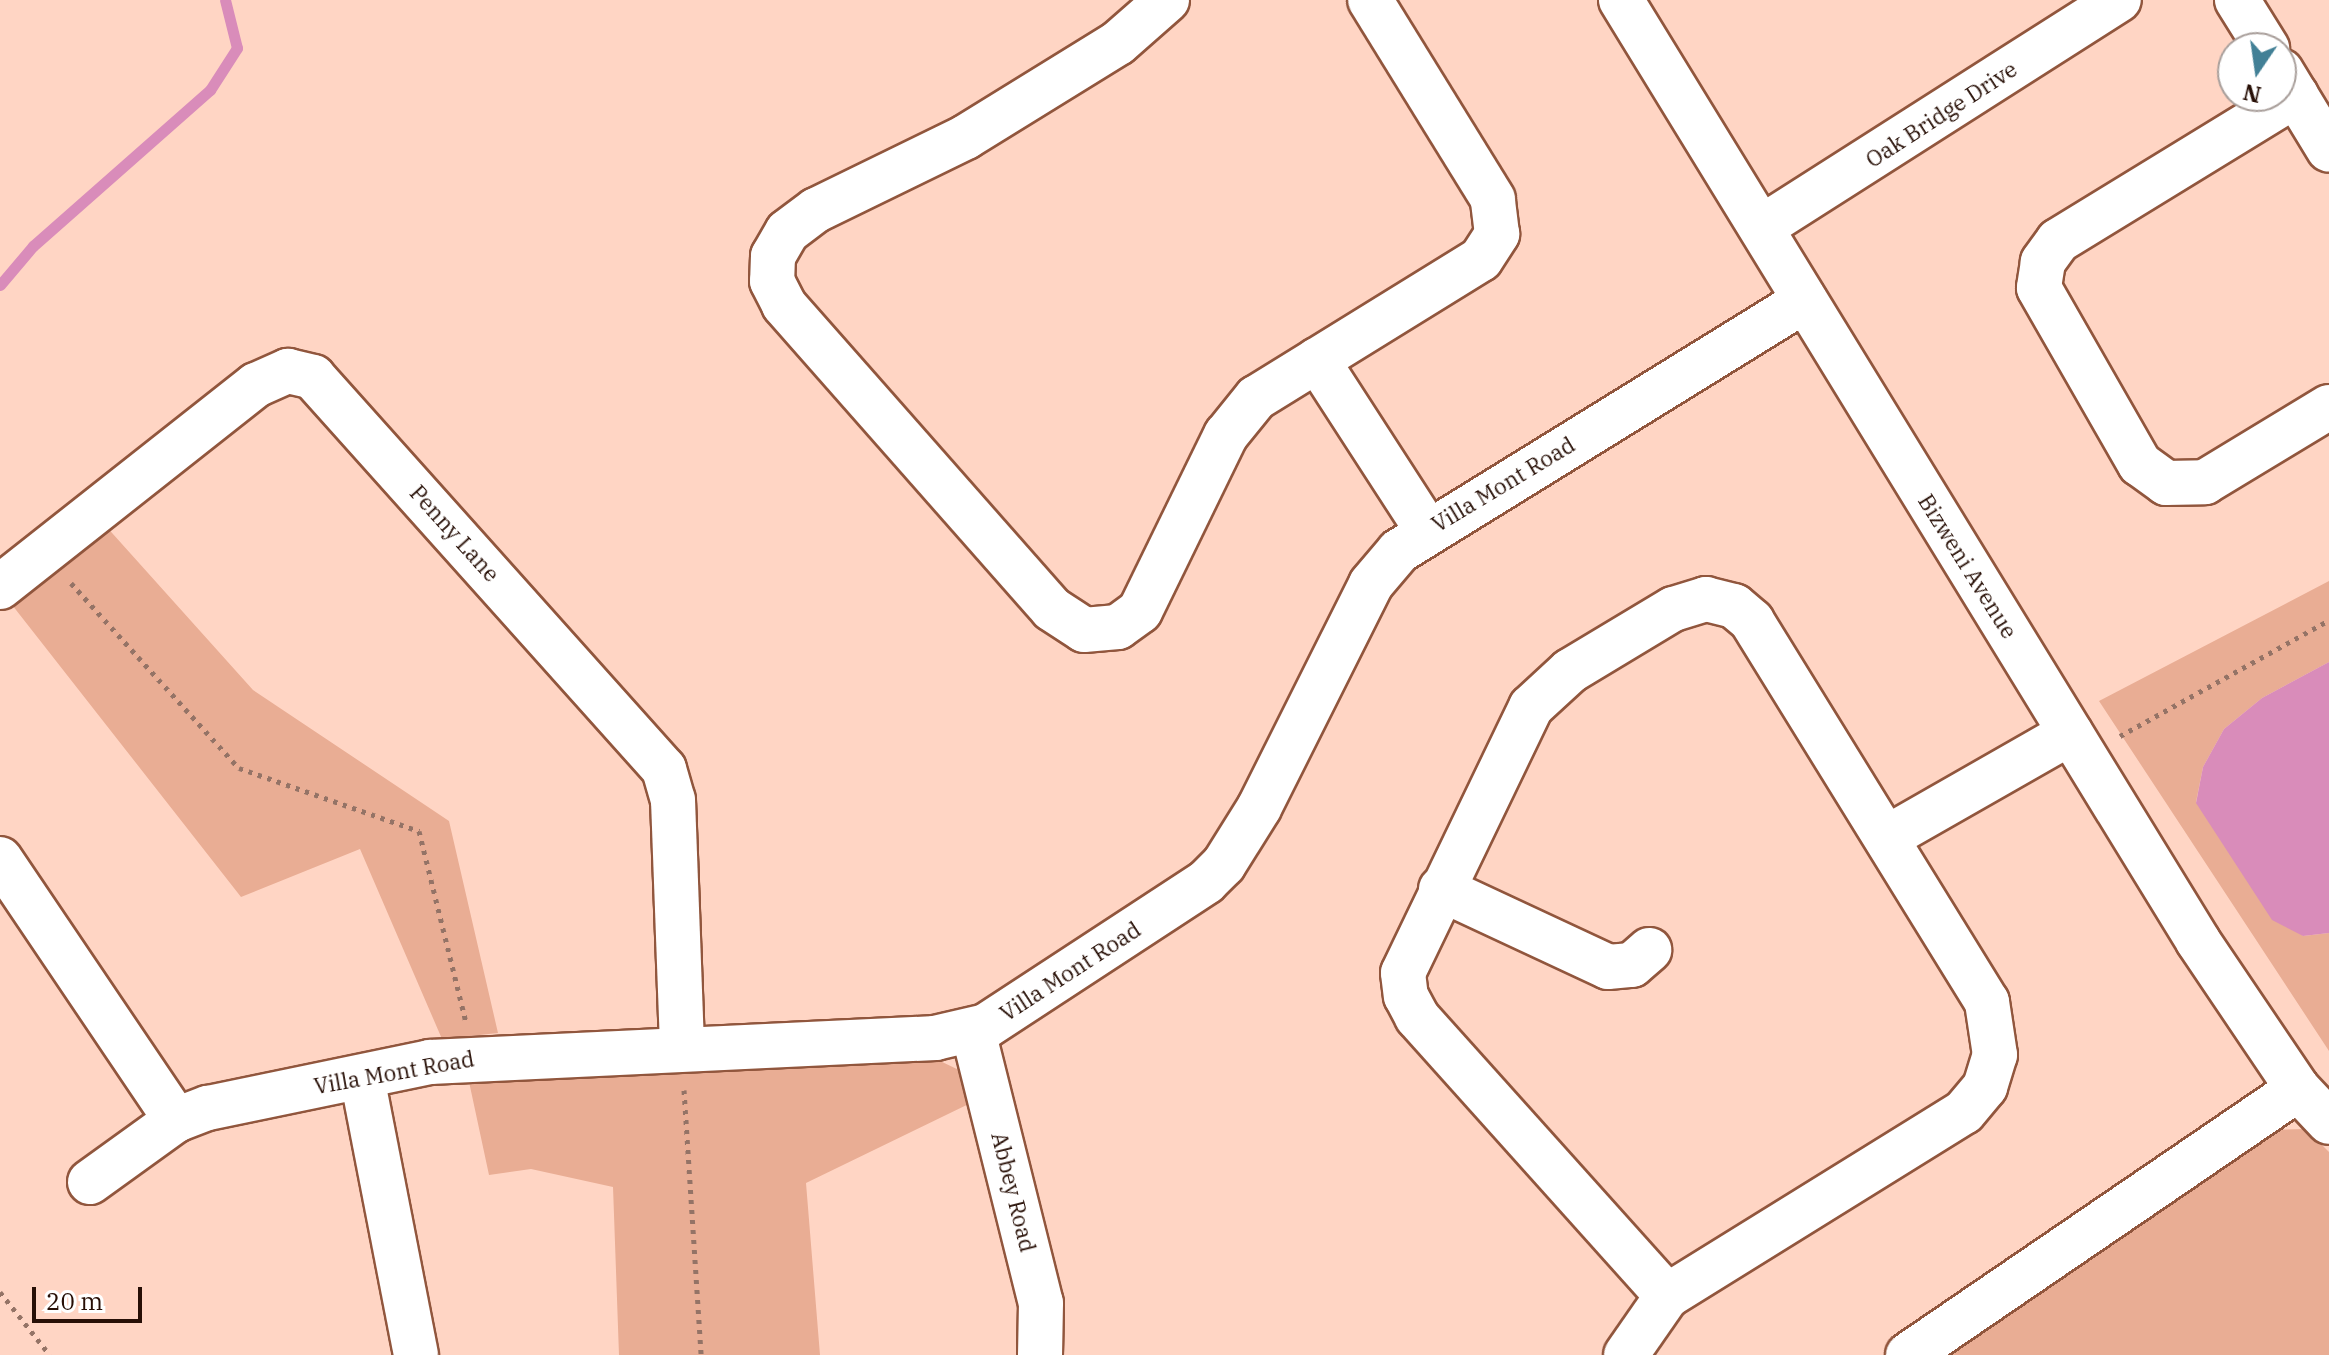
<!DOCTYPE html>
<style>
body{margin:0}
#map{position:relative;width:2329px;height:1355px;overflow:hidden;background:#ffd5c4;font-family:"IBM Plex Serif",serif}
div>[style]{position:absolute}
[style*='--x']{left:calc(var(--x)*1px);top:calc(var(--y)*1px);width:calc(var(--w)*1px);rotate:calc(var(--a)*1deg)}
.green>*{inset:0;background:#e9ad94}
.water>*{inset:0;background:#d98cba}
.stream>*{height:11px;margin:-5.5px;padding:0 5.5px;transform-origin:5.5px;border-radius:5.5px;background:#d98cba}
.path>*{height:5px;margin-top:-2.5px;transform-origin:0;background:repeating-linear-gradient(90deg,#947366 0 4px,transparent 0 10px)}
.roads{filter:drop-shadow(2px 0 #91563d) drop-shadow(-2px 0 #91563d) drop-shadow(0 2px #91563d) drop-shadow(0 -2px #91563d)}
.minor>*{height:44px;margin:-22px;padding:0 22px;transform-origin:22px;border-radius:22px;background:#fff}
span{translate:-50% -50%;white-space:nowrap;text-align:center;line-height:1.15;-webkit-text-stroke:8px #fff;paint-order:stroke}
.street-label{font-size:22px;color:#270f06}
.north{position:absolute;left:2217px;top:32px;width:80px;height:80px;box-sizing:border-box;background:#fff;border:2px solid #a99f9b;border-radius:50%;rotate:193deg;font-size:22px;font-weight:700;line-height:32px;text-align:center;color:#270f06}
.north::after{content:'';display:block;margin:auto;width:28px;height:36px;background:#428096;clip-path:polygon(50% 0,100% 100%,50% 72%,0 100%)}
.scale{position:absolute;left:32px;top:1287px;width:110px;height:36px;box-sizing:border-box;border:4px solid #270f06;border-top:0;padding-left:10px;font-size:24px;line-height:28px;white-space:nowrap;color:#270f06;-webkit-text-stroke:6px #fff;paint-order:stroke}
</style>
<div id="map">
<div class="green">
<i style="clip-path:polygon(104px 524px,253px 690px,449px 821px,498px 1033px,442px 1039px,360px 849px,241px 897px,9px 601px)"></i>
<i style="clip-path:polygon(2329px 581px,2329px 662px,2262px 698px,2224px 729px,2203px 767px,2196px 802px,2303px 936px,2329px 933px,2329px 1051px,2099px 701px)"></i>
<i style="clip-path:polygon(938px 1060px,961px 1071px,979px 1099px,806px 1183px,820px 1355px,619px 1355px,613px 1187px,531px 1169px,489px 1175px,468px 1077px)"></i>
<i style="clip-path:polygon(2306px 1129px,2329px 1152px,2329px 1355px,1927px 1355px,2259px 1130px)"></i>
</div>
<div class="water">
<i style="clip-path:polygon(2329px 662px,2329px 933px,2303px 936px,2272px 920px,2196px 803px,2203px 767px,2224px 729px,2262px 698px)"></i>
</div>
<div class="stream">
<i style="--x:0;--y:285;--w:51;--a:-49.8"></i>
<i style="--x:33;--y:246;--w:236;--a:-41.4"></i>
<i style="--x:210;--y:90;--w:50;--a:-57.3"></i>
<i style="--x:237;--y:48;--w:49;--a:-104"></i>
</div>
<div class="path">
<i style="--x:71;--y:583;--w:250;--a:47.8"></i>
<i style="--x:239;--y:768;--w:191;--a:19.3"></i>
<i style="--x:419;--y:831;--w:197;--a:76.2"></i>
<i style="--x:2120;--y:736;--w:239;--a:-29"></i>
<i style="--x:684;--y:1090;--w:266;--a:86.3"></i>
<i style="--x:0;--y:1292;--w:80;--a:51.6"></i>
</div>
<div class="roads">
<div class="minor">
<i style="--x:1167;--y:0;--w:65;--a:138.7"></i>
<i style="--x:1118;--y:43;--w:179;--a:148.3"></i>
<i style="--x:966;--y:137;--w:167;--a:154"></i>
<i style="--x:816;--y:210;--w:36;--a:143"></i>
<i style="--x:787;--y:232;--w:28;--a:120"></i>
<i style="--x:773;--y:256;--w:25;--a:92"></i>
<i style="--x:772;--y:281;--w:27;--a:63"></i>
<i style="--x:784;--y:305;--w:405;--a:48.6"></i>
<i style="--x:1052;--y:609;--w:38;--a:33"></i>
<i style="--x:1084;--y:630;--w:34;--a:-5"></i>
<i style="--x:1118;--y:627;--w:27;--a:-36"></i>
<i style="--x:1140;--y:611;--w:196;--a:-64"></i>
<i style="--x:1226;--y:435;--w:48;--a:-51"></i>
<i style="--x:1256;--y:398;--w:264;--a:-31.7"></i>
<i style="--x:1481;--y:259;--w:30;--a:-57"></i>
<i style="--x:1497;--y:234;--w:35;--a:-97"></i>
<i style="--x:1493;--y:199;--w:234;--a:-121.7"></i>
<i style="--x:1621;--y:0;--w:1104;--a:58.48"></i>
<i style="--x:2198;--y:941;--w:179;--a:56"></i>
<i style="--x:2298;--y:1089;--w:45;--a:46.8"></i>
<i style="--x:2237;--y:0;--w:57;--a:58"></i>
<i style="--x:2281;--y:71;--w:92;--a:58.7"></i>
<i style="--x:2296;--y:95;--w:279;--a:148.5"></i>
<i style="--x:2058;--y:241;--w:26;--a:126"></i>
<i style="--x:2043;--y:262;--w:26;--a:99"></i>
<i style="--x:2039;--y:288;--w:203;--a:60.2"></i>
<i style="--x:2140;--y:464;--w:32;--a:36"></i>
<i style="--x:2166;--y:483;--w:39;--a:-1"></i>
<i style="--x:2205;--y:482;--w:145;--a:-31.2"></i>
<i style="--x:1762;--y:227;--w:423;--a:-32.5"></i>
<i style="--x:1317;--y:360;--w:202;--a:57.1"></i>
<i style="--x:0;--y:587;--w:326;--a:-38.3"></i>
<i style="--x:256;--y:385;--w:35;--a:-24"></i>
<i style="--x:288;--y:371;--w:26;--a:13"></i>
<i style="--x:313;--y:377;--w:526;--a:48.16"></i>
<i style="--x:664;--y:769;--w:32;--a:74"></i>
<i style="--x:673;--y:800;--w:249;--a:87.9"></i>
<i style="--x:1888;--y:837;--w:210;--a:-29.7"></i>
<i style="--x:0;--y:859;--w:315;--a:56"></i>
<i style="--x:1441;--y:889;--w:184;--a:25"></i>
<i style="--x:1608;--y:967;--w:24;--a:-5"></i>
<i style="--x:1632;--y:965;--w:23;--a:-41"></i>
<i style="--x:973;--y:1031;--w:280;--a:76"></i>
<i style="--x:1041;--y:1303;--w:52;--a:91.1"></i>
<i style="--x:362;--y:1077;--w:283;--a:79"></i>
<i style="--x:90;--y:1182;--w:106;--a:-35.8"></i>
<i style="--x:176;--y:1120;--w:34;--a:-21"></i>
<i style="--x:208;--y:1108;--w:227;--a:-11.7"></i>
<i style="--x:430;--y:1062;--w:506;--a:-2.72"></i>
<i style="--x:935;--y:1038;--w:52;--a:-13.2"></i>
<i style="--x:986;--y:1026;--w:263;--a:-33.2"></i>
<i style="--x:1206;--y:882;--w:25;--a:-45"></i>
<i style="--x:1224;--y:864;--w:66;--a:-58"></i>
<i style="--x:1259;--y:808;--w:250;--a:-63.4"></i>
<i style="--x:1371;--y:584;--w:43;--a:-49.7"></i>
<i style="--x:1399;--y:551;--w:477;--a:-31.7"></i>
<i style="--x:1626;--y:1355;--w:72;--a:-55.2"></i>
<i style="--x:1667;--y:1296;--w:349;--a:-31.8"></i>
<i style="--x:1964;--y:1112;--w:33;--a:-50"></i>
<i style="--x:1985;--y:1087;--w:34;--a:-73"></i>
<i style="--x:1995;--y:1055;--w:54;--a:-98.6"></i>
<i style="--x:1987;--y:1002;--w:448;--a:-121.7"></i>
<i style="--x:1752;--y:621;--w:23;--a:-140"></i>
<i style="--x:1734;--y:606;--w:29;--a:-166"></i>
<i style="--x:1706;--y:599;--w:34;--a:163"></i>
<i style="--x:1673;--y:609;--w:120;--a:149"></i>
<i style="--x:1570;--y:671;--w:53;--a:137.3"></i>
<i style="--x:1531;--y:707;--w:295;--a:115.7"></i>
<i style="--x:1403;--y:973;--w:23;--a:83"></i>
<i style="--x:1406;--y:996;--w:24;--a:62"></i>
<i style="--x:1417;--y:1017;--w:375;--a:48.1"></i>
<i style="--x:1908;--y:1355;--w:472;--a:-34.3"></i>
</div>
</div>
<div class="street-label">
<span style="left:1941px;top:114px;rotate:-33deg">Oak Bridge Drive</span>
<span style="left:1503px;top:484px;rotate:-31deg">Villa Mont Road</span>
<span style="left:455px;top:533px;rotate:48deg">Penny Lane</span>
<span style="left:1968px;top:566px;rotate:58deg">Bizweni Avenue</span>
<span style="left:1070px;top:971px;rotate:-33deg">Villa Mont Road</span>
<span style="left:394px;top:1072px;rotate:-10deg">Villa Mont Road</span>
<span style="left:1014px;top:1192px;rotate:76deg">Abbey Road</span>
</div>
<div class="north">N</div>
<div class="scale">20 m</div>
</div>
